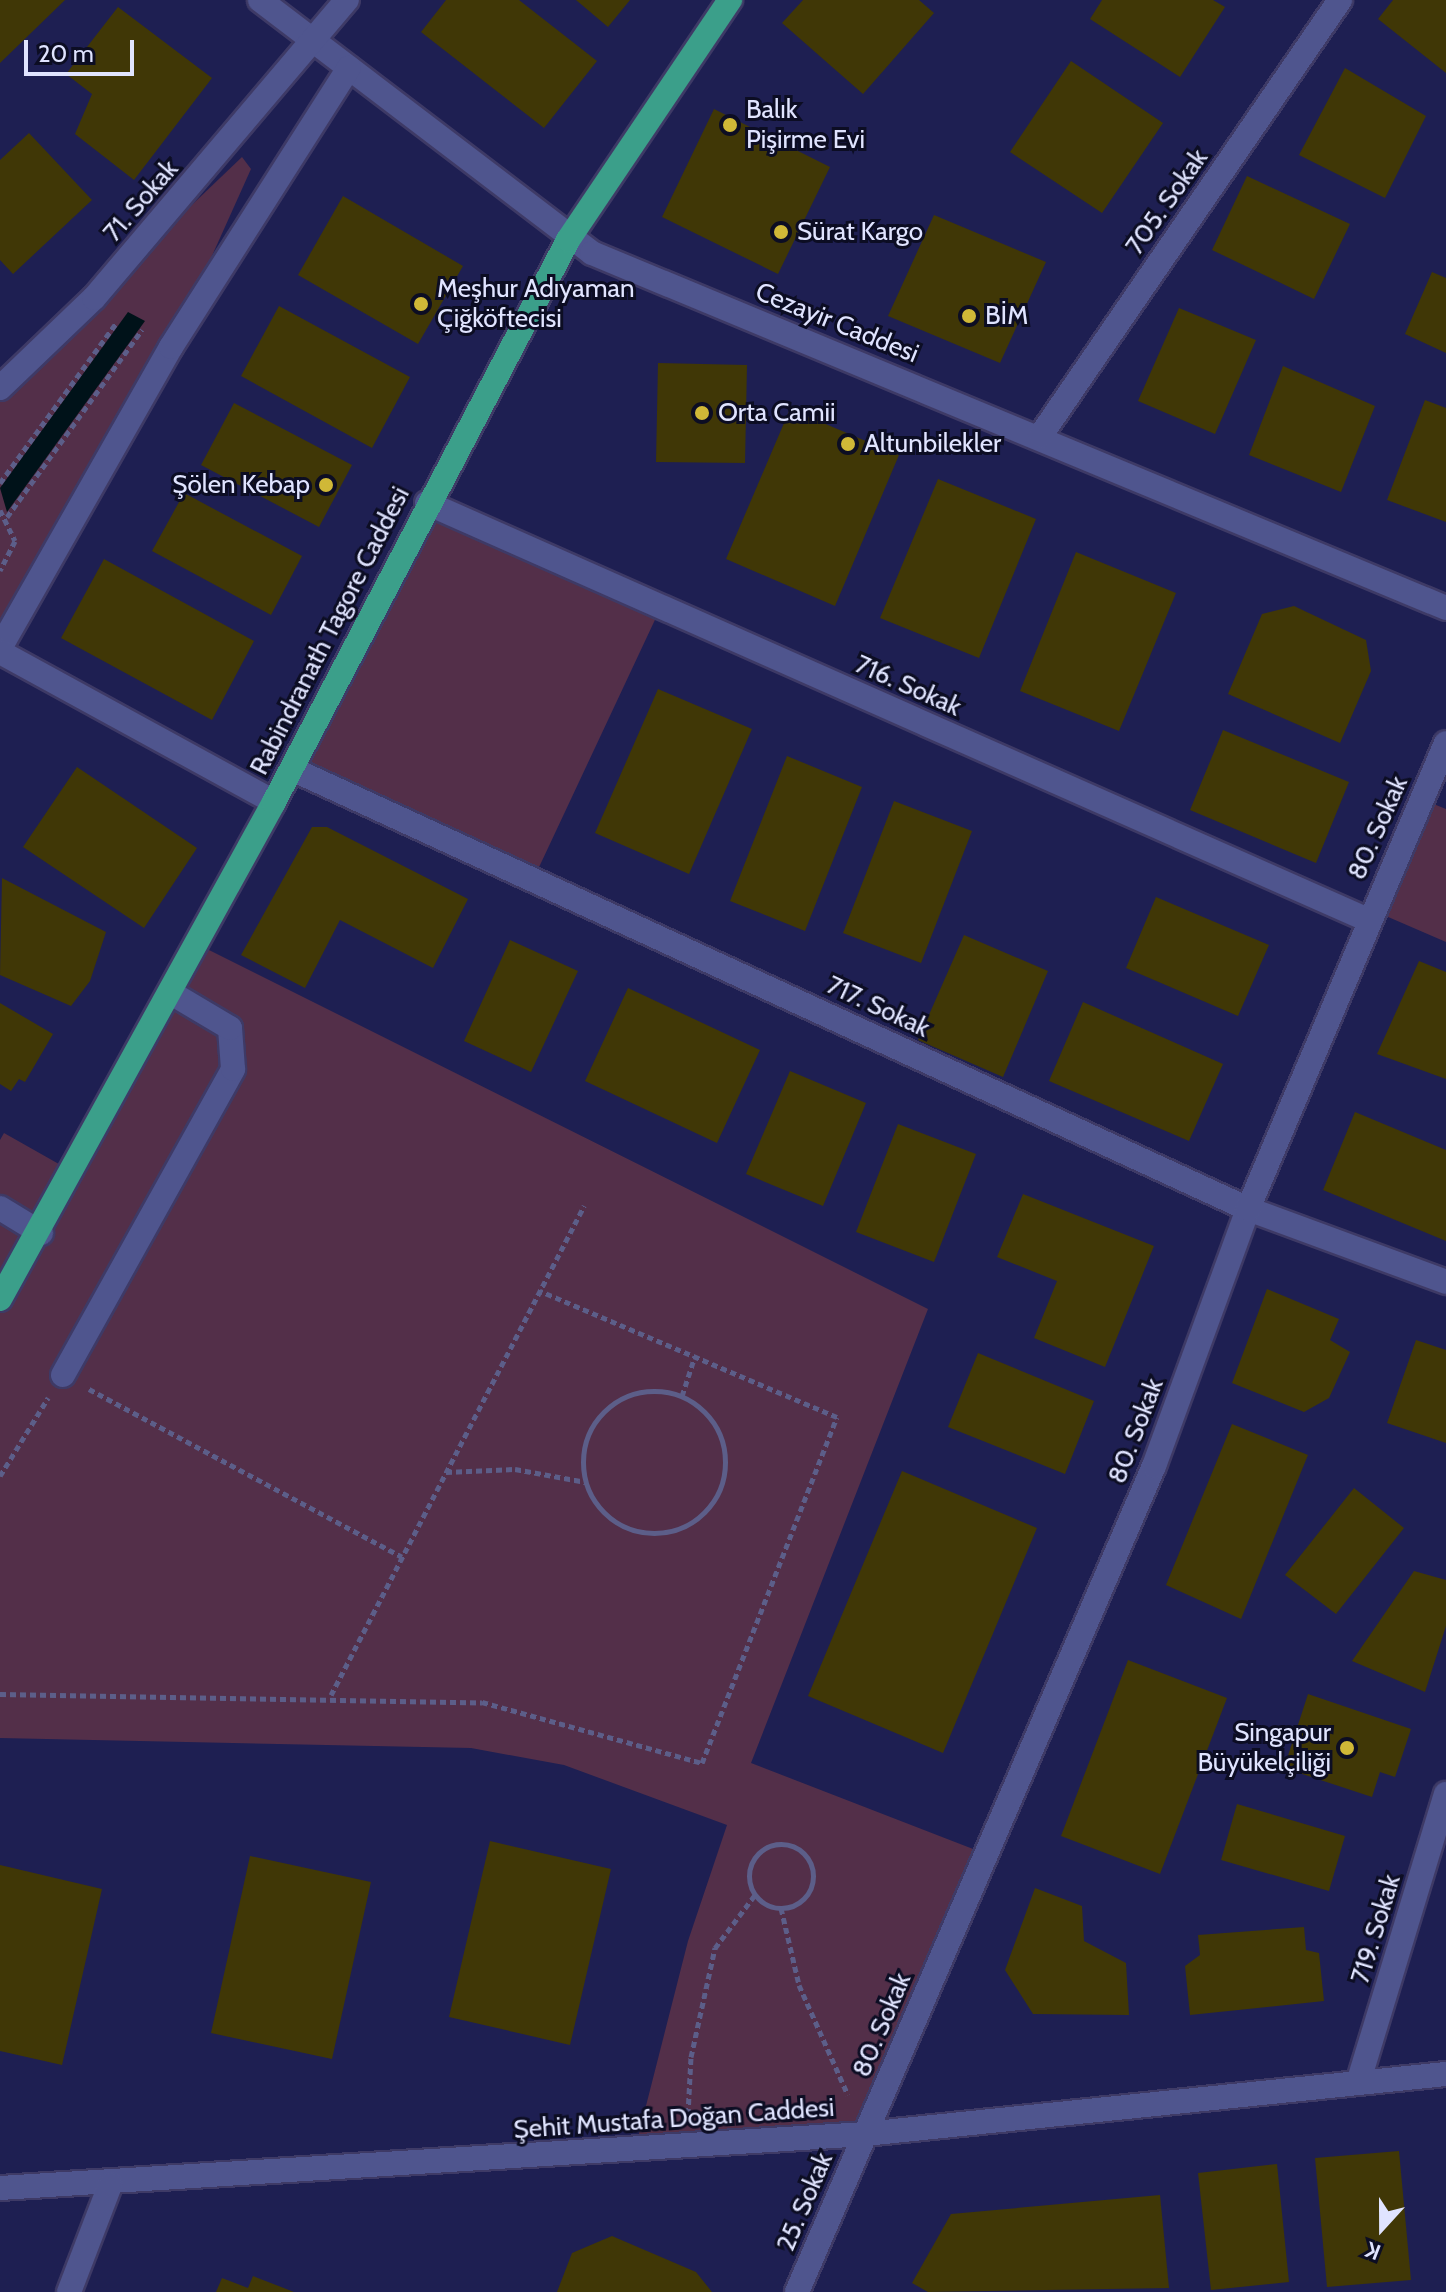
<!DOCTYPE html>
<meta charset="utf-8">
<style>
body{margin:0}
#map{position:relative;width:1446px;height:2292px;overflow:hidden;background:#1e1f52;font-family:Cabin,sans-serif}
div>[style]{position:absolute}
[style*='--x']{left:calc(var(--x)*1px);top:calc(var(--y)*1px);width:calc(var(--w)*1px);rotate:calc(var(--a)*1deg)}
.green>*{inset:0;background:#532f49}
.water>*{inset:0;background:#001219}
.building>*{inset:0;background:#403706}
.path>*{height:5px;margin-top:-2.5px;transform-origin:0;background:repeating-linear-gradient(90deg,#5c5e89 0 6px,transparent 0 10px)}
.path>.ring{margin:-2.5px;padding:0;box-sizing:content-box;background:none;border:5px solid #5c5e89;border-radius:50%}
.roads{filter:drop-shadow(2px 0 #3e3a66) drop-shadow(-2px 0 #3e3a66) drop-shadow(0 2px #3e3a66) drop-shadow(0 -2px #3e3a66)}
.minor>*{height:24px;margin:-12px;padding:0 12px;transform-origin:12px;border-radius:12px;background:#4f558e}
.major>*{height:24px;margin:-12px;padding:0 12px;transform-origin:12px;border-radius:12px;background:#3b9f8a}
.dots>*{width:22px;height:22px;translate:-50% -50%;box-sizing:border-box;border:4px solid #0c0d23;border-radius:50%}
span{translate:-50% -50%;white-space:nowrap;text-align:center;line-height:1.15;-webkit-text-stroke:6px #0c0d23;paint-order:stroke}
.poi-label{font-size:26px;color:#e0e4ff}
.left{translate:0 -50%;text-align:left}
.right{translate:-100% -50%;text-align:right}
.street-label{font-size:26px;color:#e0e4ff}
.north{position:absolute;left:1342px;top:2188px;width:80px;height:80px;-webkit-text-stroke:6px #0c0d23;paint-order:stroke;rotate:201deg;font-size:22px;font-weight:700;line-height:32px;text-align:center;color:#e0e4ff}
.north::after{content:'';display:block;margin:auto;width:28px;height:36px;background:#e0e4ff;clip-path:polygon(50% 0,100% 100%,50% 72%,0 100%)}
.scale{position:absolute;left:24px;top:40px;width:110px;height:36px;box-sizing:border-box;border:4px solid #e0e4ff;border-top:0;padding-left:10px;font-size:24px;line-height:28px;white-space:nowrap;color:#e0e4ff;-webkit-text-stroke:6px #0c0d23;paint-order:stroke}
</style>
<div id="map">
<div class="green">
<i style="clip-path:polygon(242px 157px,251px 169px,171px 347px,0 648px,0 388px)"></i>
<i style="clip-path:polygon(427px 503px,661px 607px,533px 880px,291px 768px)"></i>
<i style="clip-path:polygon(1421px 799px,1446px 809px,1446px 942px,1372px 910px)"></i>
<i style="clip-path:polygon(197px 944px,928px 1309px,751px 1763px,986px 1854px,865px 2134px,635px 2149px,688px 1941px,727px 1825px,564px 1765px,471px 1748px,0 1738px,0 1140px,4px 1133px,73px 1172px)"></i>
</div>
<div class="water">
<i style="clip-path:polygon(128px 312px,145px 321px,7px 512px,0 488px)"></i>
</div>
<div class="building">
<i style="clip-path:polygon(0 0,65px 0,0 63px)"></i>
<i style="clip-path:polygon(446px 0,519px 0,597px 61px,544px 128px,421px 32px)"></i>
<i style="clip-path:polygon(576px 0,630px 0,608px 27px)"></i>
<i style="clip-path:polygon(803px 0,919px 0,934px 13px,863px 94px,782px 23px)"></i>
<i style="clip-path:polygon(1102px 0,1213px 0,1225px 7px,1180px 77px,1090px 19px)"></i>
<i style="clip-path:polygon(1393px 0,1446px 0,1446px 73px,1378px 19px)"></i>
<i style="clip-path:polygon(118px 7px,212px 78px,134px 180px,75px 134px,92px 94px,66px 74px)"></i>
<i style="clip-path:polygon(1071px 61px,1163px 123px,1102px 213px,1010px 152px)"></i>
<i style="clip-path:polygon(1345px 68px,1426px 116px,1385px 198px,1299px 155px)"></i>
<i style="clip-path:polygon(714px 109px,830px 167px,778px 274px,662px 217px)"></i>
<i style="clip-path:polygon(29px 133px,92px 200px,13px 274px,0 260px,0 160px)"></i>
<i style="clip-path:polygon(1247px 176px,1350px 224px,1314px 299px,1212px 250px)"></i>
<i style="clip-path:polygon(343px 196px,463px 266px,418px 344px,298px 275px)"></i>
<i style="clip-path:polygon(934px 215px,1046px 262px,1000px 363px,888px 316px)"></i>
<i style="clip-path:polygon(1432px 272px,1446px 278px,1446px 353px,1405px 334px)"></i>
<i style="clip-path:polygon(279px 306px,410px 377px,372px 448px,241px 376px)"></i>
<i style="clip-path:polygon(1179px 308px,1256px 340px,1215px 434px,1138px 401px)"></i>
<i style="clip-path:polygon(658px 363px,747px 365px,745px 463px,656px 462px)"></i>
<i style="clip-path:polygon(1283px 366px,1375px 406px,1341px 492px,1249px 455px)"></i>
<i style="clip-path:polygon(1425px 400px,1446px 408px,1446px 522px,1387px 500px)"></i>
<i style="clip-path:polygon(234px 403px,352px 465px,319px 527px,201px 465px)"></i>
<i style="clip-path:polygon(790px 409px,899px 455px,835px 606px,726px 559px)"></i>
<i style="clip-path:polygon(938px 479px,1036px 519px,979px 658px,880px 618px)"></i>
<i style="clip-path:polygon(184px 493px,302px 556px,271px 615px,152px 551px)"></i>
<i style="clip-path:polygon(1076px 552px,1176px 593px,1119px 731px,1020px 691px)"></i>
<i style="clip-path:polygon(104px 559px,254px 641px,212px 720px,61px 638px)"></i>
<i style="clip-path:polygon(1294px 606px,1366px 640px,1371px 671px,1340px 743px,1228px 694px,1262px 614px)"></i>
<i style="clip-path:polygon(658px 689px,752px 729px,689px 874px,595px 833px)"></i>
<i style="clip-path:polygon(1223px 730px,1349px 782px,1316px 863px,1190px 810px)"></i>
<i style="clip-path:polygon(787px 756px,862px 787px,805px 931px,730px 901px)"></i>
<i style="clip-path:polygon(77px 767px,197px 848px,144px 928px,23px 847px)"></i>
<i style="clip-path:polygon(894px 801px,972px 831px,921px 963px,843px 933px)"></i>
<i style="clip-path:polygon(312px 827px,327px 827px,468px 899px,433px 968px,340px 920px,305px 988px,241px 955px)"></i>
<i style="clip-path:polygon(2px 878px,106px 932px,90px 981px,71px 1006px,0 975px)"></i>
<i style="clip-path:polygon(1156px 897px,1269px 945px,1238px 1016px,1126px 968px)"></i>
<i style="clip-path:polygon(964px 935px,1048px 971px,1003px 1077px,918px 1040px)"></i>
<i style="clip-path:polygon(510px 940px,578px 971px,531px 1072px,464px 1041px)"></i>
<i style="clip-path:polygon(1419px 961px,1446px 972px,1446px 1079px,1377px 1054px)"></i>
<i style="clip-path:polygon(628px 988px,760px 1050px,717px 1143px,585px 1081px)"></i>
<i style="clip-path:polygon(1083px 1002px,1223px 1064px,1189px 1141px,1049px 1081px)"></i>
<i style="clip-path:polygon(0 1003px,53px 1034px,25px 1082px,19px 1079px,11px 1091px,0 1084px)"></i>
<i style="clip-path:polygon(790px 1071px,866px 1103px,823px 1206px,746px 1174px)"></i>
<i style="clip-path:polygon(1355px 1112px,1446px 1150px,1446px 1241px,1323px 1190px)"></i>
<i style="clip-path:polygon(898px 1124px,976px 1154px,934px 1262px,856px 1232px)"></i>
<i style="clip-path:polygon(1023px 1194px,1154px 1246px,1105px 1367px,1034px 1338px,1057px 1281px,997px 1257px)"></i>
<i style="clip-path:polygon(1267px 1289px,1339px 1319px,1330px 1340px,1350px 1352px,1329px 1398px,1304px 1412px,1232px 1383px)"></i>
<i style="clip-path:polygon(1416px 1340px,1446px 1350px,1446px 1443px,1387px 1423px)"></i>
<i style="clip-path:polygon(978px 1353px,1094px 1401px,1065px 1474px,948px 1427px)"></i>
<i style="clip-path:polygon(1232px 1424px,1308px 1455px,1241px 1619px,1166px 1585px)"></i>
<i style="clip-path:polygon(902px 1471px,1037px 1528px,943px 1753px,808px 1696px)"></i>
<i style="clip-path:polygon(1354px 1488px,1404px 1528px,1336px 1614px,1285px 1575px)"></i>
<i style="clip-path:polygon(1414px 1571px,1446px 1580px,1446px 1626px,1425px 1692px,1352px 1661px)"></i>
<i style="clip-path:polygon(1128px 1660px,1227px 1698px,1160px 1874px,1061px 1836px)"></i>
<i style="clip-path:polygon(1308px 1694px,1411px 1729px,1395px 1777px,1380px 1772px,1372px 1797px,1284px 1768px)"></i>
<i style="clip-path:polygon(1237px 1804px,1345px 1836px,1329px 1891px,1221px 1860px)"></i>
<i style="clip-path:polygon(490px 1841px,611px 1869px,570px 2045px,449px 2017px)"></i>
<i style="clip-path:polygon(250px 1856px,371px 1882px,332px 2059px,211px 2033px)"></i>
<i style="clip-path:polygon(0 1865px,102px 1889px,62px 2065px,0 2051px)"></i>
<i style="clip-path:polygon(1035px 1888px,1082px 1906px,1084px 1941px,1126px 1963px,1129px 2015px,1033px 2014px,1005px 1970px)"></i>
<i style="clip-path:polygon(1304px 1927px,1306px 1950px,1319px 1953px,1324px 2001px,1190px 2015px,1185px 1966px,1200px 1955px,1198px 1935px)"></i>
<i style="clip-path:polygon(1399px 2151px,1411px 2280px,1327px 2287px,1315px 2158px)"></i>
<i style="clip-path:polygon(1277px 2164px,1289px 2282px,1211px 2290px,1198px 2173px)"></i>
<i style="clip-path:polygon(1160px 2195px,1169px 2288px,928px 2292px,912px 2283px,951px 2214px)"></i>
<i style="clip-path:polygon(612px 2236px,696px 2272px,712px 2292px,557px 2292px,572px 2253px)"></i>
<i style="clip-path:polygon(253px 2276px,294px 2292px,216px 2292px,222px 2278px,248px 2288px)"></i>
</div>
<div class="path">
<i style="--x:0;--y:483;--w:199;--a:-54"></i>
<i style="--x:0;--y:510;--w:34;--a:64"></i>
<i style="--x:15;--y:541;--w:33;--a:117"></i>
<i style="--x:7;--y:517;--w:231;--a:-54.2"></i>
<i style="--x:89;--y:1389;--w:355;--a:28.2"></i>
<i class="ring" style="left:583px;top:1391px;width:137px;height:137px"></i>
<i style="--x:682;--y:1396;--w:42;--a:-72"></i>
<i style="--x:446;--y:1472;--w:69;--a:-2.5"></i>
<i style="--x:515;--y:1469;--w:72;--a:10.4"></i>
<i style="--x:0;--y:1476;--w:92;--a:-58.4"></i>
<i style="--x:0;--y:1694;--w:482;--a:1"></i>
<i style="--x:482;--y:1702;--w:228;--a:15.5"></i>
<i style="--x:702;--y:1763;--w:371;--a:-68.7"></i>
<i style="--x:837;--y:1417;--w:323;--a:-157"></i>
<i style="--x:331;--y:1695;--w:551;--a:-62.64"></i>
<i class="ring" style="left:749px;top:1844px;width:59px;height:59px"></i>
<i style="--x:781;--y:1908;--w:79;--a:76.8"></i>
<i style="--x:799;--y:1985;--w:120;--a:66"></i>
<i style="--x:688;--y:2114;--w:57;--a:-87"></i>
<i style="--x:691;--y:2057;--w:112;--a:-77.6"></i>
<i style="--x:715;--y:1948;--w:66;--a:-53"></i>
</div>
<div class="roads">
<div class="minor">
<i style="--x:260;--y:0;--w:417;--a:37.3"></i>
<i style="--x:592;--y:253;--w:925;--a:22.57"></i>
<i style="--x:0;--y:388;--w:130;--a:-43.8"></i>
<i style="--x:94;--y:298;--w:391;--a:-49.7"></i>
<i style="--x:1041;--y:435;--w:528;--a:-55.5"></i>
<i style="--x:427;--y:503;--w:1029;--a:23.9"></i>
<i style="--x:0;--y:648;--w:346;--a:-60.4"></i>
<i style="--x:171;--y:347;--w:331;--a:-57.5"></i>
<i style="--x:0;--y:652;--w:312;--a:28.7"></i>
<i style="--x:292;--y:769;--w:1052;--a:24.71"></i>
<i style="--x:1248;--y:1209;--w:211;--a:20.2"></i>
<i style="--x:0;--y:1208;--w:48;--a:31.4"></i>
<i style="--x:63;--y:1375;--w:350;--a:-60.9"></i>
<i style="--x:233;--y:1069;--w:41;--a:-94.2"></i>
<i style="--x:230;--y:1028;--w:69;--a:-149.3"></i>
<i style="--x:1359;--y:2080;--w:299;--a:-73.1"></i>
<i style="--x:0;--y:2188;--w:867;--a:-3.57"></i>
<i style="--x:865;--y:2134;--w:584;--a:-5.9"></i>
<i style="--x:69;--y:2292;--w:115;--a:-69"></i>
<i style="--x:797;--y:2292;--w:900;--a:-66.63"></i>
<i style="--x:1154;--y:1466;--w:274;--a:-69.9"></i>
<i style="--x:1248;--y:1209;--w:506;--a:-66.98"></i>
</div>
<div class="major">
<i style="--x:0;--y:1299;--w:568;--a:-61.13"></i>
<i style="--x:274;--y:802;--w:634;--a:-62.38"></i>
<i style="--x:568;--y:240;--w:290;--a:-56"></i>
</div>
</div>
<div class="dots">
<i style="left:730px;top:125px;background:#d0b837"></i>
<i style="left:781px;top:232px;background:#d0b837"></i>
<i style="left:421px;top:304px;background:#d0b837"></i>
<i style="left:969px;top:316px;background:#d0b837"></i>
<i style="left:702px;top:413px;background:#d0b837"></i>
<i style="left:848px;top:444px;background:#d0b837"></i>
<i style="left:326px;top:485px;background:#d0b837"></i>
<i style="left:1347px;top:1748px;background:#d0b837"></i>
</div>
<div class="poi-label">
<span class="left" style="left:746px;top:125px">Balık<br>Pişirme Evi</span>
<span class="left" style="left:797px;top:232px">Sürat Kargo</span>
<span class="left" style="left:437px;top:304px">Meşhur Adıyaman<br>Çiğköftecisi</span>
<span class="left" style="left:985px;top:316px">BİM</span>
<span class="left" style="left:718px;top:413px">Orta Camii</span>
<span class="left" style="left:864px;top:444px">Altunbilekler</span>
<span class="right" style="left:310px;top:485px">Şölen Kebap</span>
<span class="right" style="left:1331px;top:1748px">Singapur<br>Büyükelçiliği</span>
</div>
<div class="street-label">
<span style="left:141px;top:201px;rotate:-49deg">71. Sokak</span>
<span style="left:1167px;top:202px;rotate:-55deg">705. Sokak</span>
<span style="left:837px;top:323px;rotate:22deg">Cezayir Caddesi</span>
<span style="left:330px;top:631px;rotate:-63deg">Rabindranath Tagore Caddesi</span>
<span style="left:908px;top:686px;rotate:24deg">716. Sokak</span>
<span style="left:1378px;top:828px;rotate:-66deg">80. Sokak</span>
<span style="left:878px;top:1007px;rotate:25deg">717. Sokak</span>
<span style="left:1136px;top:1431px;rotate:-69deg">80. Sokak</span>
<span style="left:1376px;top:1929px;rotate:-73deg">719. Sokak</span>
<span style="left:882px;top:2025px;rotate:-67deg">80. Sokak</span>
<span style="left:674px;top:2119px;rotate:-4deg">Şehit Mustafa Doğan Caddesi</span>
<span style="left:805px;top:2202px;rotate:-67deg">25. Sokak</span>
</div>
<div class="north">K</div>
<div class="scale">20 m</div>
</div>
